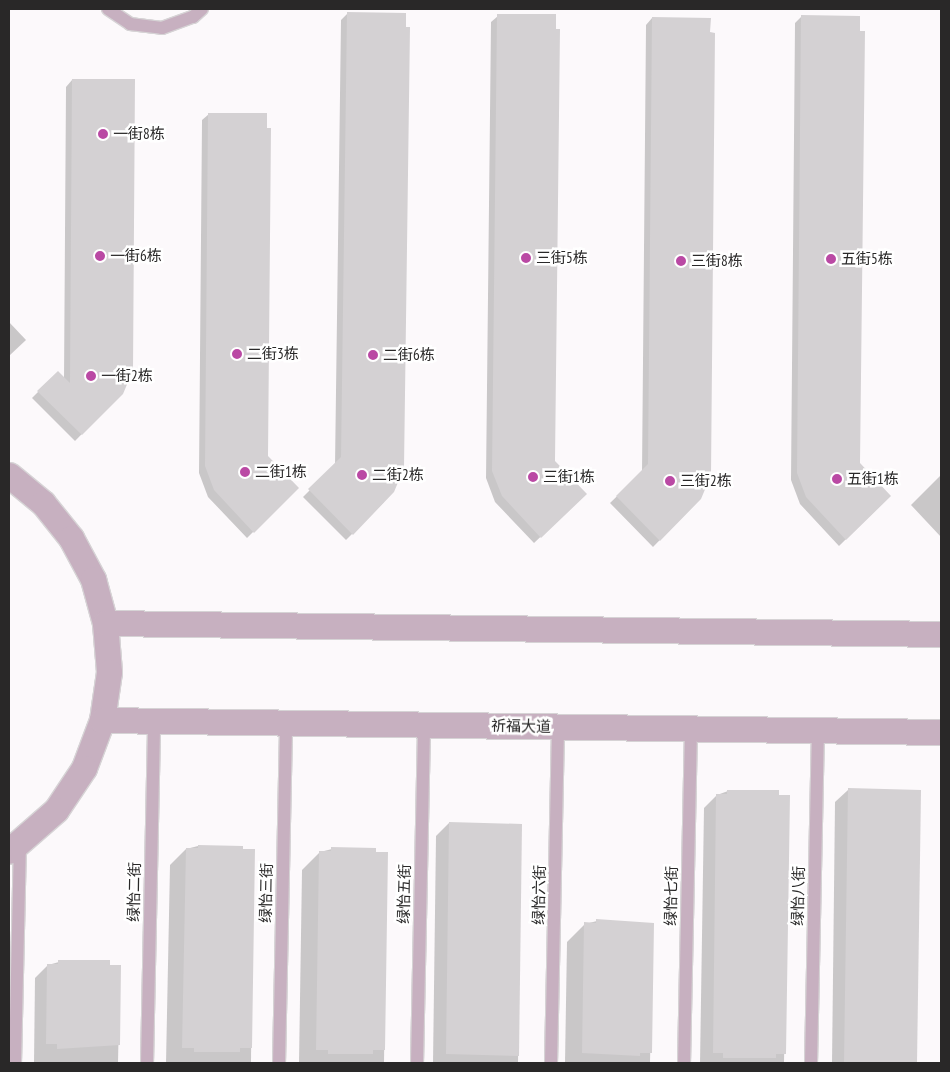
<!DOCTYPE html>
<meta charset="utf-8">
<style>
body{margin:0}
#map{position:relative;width:950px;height:1072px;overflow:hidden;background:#fcf9fb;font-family:"PT Sans Narrow","Noto Sans SC",sans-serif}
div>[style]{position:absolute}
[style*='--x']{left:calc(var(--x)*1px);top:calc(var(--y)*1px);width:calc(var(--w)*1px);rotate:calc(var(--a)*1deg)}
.shadow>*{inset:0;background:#0003}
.building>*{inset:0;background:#d4d1d3}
.roads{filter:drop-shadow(1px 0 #d6d3d5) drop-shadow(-1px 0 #d6d3d5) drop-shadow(0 1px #d6d3d5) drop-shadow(0 -1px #d6d3d5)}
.service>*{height:12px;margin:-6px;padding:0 6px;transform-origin:6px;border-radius:6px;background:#c7b0c0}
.minor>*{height:25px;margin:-12.5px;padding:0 12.5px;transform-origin:12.5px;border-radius:12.5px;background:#c7b0c0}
.dots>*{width:14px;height:14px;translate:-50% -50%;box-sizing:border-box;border:2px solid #fff;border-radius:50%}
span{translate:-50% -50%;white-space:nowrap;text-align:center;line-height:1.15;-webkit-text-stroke:5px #fff;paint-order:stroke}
.poi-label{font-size:15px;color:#292828}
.left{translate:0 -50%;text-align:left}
.street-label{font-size:15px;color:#292828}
.frame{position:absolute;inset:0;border:10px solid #292828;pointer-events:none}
</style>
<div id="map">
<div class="shadow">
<i style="clip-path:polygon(348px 13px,384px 502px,346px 540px,303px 497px,335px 465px,341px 20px)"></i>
<i style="clip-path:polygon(498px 16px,554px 30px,554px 462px,586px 494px,534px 543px,495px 502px,486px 478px,491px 22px)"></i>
<i style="clip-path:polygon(802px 16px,858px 463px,890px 496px,839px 546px,800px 504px,791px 480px,795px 23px)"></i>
<i style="clip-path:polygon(652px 18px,709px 34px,700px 499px,653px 547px,610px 503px,642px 472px,646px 25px)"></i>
<i style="clip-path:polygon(72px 80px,122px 393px,75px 441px,32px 398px,58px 372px,64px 379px,66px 87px)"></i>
<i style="clip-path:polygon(209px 114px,266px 456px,297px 488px,247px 538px,208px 497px,199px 473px,202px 120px)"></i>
<i style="clip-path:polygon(9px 322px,26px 340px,9px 356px)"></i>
<i style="clip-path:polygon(941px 475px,941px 537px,911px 505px)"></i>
<i style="clip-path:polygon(848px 790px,920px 791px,916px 1063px,832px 1063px,835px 802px)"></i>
<i style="clip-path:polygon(728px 791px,789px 796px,784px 1063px,700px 1063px,704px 808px,717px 795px)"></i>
<i style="clip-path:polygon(449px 823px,521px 825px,518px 1063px,433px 1063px,436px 836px)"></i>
<i style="clip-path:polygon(198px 846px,253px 851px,251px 1063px,166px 1063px,170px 865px,186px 849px)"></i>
<i style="clip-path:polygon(332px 849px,387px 853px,384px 1063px,299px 1063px,302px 870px,320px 852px)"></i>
<i style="clip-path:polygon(597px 921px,653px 924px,650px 1063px,565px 1063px,567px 942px,585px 924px)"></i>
<i style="clip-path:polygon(59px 962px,120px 966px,118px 1063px,34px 1063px,35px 978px,48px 965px)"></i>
</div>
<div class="building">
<i style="clip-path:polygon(347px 12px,406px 13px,406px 27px,410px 27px,404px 468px,394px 492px,353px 535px,308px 489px,341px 457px)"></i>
<i style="clip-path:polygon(497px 14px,556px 14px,556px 29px,560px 29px,555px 461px,587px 494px,541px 538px,502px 496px,492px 471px)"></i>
<i style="clip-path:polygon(801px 15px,860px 16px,860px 31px,865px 31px,860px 463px,891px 496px,846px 540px,806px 497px,797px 473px)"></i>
<i style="clip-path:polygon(652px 17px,711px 18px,710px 32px,715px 33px,711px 475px,701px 499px,660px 541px,616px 496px,648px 464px)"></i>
<i style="clip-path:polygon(72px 79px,135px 79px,133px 370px,123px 394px,82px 435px,37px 391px,58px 371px,70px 383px)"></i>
<i style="clip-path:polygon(208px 113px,267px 113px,267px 128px,271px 128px,268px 456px,299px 488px,254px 533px,214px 490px,205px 466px)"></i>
<i style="clip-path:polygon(848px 788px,921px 790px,917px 1063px,844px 1063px)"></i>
<i style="clip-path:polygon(727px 790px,779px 790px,779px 795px,790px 795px,786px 1054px,776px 1054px,776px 1058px,723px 1058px,723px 1053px,713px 1053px,716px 794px,727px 794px)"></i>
<i style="clip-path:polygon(449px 822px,522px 824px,519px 1056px,446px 1054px)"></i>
<i style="clip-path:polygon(198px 845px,243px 846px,243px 849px,255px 849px,252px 1048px,240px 1048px,240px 1052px,194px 1052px,194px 1048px,182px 1048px,186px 848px,198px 848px)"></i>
<i style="clip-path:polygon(331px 847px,376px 848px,376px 852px,388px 852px,385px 1050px,373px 1050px,373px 1054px,328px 1054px,328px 1050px,316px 1050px,319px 851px,331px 851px)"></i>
<i style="clip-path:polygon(596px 919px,654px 923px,652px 1053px,640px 1053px,640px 1056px,582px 1053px,584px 922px,596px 923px)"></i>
<i style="clip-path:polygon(58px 960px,110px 960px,110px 965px,121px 965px,120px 1045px,57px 1049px,57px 1044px,46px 1044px,47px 964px,58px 964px)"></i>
</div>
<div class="roads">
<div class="service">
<i style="--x:108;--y:9;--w:27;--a:34"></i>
<i style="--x:130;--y:24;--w:32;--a:7"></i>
<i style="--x:162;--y:28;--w:33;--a:-20"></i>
<i style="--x:193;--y:17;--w:12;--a:-42"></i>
<i style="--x:15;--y:1063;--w:219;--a:-88.7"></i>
<i style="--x:147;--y:1063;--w:342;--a:-88.8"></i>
<i style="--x:279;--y:1063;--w:340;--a:-88.8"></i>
<i style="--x:417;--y:1063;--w:338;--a:-88.8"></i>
<i style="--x:551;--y:1063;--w:336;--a:-88.8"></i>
<i style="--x:684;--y:1063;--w:334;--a:-88.8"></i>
<i style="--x:811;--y:1063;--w:333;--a:-88.8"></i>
</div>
<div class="minor">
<i style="--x:9;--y:475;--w:44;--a:39.5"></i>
<i style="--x:43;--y:503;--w:45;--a:51.3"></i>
<i style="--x:71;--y:538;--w:47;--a:61.8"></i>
<i style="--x:93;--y:579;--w:46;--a:74.7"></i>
<i style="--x:105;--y:623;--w:49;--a:85.3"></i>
<i style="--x:109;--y:672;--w:49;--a:98.3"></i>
<i style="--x:102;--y:720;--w:51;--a:110.6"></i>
<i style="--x:84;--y:768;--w:50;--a:123.7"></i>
<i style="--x:56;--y:810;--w:62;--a:138.9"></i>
<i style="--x:105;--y:623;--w:836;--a:0.75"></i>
<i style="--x:102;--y:720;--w:839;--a:0.82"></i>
</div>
</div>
<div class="dots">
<i style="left:103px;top:134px;background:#ba49a4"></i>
<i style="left:100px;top:256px;background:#ba49a4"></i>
<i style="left:526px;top:258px;background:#ba49a4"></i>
<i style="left:831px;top:259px;background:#ba49a4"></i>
<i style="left:681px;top:261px;background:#ba49a4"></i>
<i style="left:237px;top:354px;background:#ba49a4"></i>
<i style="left:373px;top:355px;background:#ba49a4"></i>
<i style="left:91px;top:376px;background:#ba49a4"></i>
<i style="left:245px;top:472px;background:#ba49a4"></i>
<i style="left:362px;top:475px;background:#ba49a4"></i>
<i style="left:533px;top:477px;background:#ba49a4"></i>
<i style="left:837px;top:479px;background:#ba49a4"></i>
<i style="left:670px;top:481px;background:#ba49a4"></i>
</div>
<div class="poi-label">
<span class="left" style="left:113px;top:134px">一街8栋</span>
<span class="left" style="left:110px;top:256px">一街6栋</span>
<span class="left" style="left:536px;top:258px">三街5栋</span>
<span class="left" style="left:841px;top:259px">五街5栋</span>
<span class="left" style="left:691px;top:261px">三街8栋</span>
<span class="left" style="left:247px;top:354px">二街3栋</span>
<span class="left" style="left:383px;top:355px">二街6栋</span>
<span class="left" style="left:101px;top:376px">一街2栋</span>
<span class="left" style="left:255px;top:472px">二街1栋</span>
<span class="left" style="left:372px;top:475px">二街2栋</span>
<span class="left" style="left:543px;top:477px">三街1栋</span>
<span class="left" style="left:847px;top:479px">五街1栋</span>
<span class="left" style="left:680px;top:481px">三街2栋</span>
</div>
<div class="street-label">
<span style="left:521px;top:726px;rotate:1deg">祈福大道</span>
<span style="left:134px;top:892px;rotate:-89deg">绿怡二街</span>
<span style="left:266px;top:893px;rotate:-89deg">绿怡三街</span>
<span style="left:404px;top:894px;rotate:-89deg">绿怡五街</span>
<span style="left:539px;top:895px;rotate:-89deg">绿怡六街</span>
<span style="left:671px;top:896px;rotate:-89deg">绿怡七街</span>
<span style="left:798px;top:896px;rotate:-89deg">绿怡八街</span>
</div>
<div class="frame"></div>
</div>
